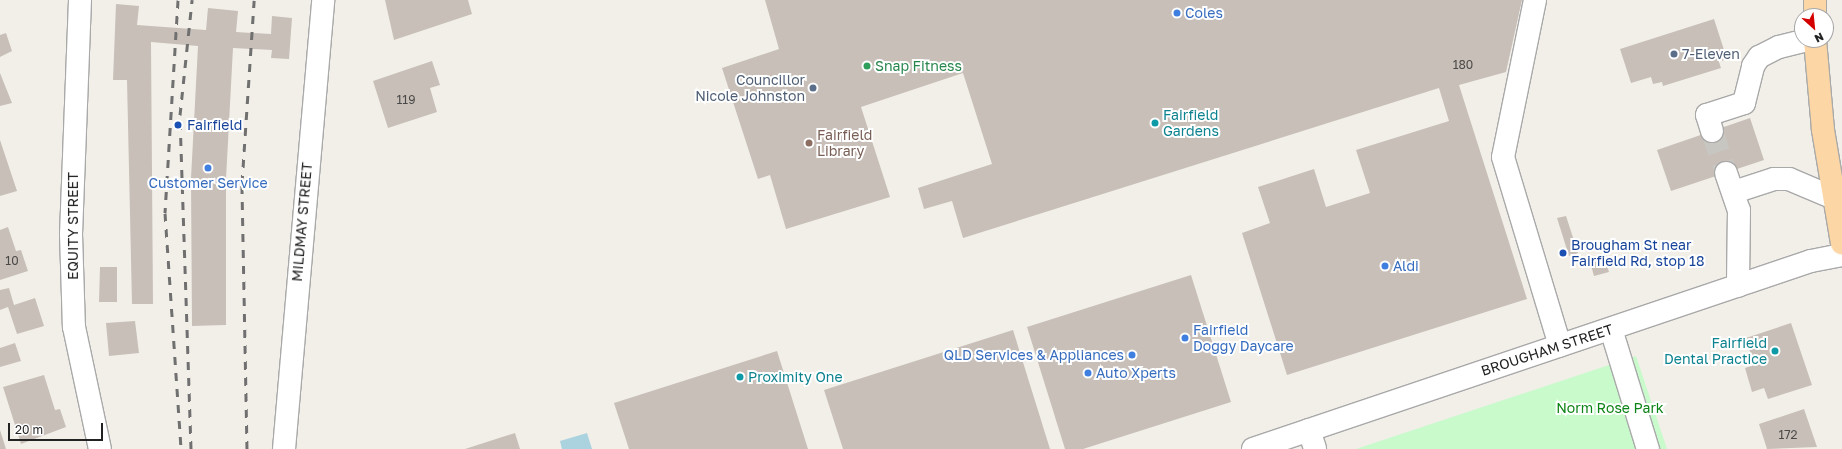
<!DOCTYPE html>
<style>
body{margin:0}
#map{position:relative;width:1842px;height:449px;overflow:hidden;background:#f2efe9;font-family:"Golos Text",sans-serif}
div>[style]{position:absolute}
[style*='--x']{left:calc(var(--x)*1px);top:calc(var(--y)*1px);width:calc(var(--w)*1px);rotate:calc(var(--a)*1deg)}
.park>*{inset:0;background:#c8facc}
.water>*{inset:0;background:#aad3df}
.building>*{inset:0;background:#c7bfb8}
.minor-tunnel>*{height:22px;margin-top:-11px;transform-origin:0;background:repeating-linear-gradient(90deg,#c8c6c1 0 22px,transparent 0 33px)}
.roads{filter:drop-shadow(1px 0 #a9a9a9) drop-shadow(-1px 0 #a9a9a9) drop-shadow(0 1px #a9a9a9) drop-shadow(0 -1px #a9a9a9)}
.minor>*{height:22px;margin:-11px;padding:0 11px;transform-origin:11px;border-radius:11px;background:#fff}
.major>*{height:22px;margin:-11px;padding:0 11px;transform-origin:11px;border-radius:11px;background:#fcd6a4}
.rail>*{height:3px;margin-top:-1.5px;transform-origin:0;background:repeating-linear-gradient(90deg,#707070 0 8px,transparent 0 16px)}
.dots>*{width:11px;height:11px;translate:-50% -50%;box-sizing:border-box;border:2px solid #fff;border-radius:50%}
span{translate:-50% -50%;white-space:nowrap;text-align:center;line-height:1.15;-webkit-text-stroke:4px #fff;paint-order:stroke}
.number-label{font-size:12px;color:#4b4948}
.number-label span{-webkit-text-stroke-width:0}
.shop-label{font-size:14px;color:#366cbe}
.left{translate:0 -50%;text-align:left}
.right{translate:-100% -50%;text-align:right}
.service-label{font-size:14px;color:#4e5e75}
.leisure-label{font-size:14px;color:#27864d}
.culture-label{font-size:14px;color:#0d838f}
.transit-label{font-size:14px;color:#164399}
.education-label{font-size:14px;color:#785e54}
.street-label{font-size:14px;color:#222}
.park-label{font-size:14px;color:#0c8416}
.north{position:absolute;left:1794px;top:8px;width:40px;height:40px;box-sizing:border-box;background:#fff;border:1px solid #a7a7a7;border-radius:50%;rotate:153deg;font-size:11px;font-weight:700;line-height:16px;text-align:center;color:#222}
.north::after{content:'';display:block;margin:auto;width:14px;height:18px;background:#d40000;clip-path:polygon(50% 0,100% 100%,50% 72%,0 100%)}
.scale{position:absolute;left:8px;top:423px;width:95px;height:18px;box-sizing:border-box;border:2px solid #222;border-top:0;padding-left:5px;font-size:12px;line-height:14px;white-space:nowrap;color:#222;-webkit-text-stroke:3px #fff;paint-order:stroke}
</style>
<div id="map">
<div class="park">
<i style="clip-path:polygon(1636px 356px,1667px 449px,1356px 449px)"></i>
</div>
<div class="water">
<i style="clip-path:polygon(587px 433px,592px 449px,562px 449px,560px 441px)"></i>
</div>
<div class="building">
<i style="clip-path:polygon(385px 0,468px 0,472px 14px,394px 40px)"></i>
<i style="clip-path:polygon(765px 0,1522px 0,1506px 72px,1459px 85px,1527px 299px,1287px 375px,1242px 233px,1270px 223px,1258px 187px,1314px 169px,1326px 207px,1370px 193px,1356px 150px,1449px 121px,1439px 88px,963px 238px,952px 201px,924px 209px,918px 188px,992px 164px,963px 73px,861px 107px,890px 197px,786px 229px,770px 175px,758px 179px,722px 68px,779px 49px)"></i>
<i style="clip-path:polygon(116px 4px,139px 6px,137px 25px,206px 30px,208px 8px,238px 11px,236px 32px,271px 34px,272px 16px,292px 18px,289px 59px,271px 58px,272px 50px,233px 48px,226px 179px,226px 325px,192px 326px,191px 178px,198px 46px,151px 42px,153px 304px,132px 304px,127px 80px,113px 80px)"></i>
<i style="clip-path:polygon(1714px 19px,1727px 59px,1719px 62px,1721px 68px,1663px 86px,1662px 82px,1653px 84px,1651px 77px,1631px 83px,1620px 49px)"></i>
<i style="clip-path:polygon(6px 33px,12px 51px,0 57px,0 35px)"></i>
<i style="clip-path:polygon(432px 61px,440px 85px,430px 88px,437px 112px,388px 128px,373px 81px)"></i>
<i style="clip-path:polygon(0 73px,12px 103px,0 106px,0 111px)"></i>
<i style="clip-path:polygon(1750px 118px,1764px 160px,1671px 191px,1657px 150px)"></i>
<i style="clip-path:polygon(0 140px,17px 191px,0 196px)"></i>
<i style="clip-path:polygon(1566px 216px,1578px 253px,1569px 256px,1557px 218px)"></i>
<i style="clip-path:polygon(8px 227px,16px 251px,21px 250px,28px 271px,0 280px,0 230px)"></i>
<i style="clip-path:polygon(1604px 257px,1609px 272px,1594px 276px,1590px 262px)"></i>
<i style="clip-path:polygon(100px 267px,117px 267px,117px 302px,99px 302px)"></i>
<i style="clip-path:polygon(1191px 275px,1231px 402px,1083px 449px,1065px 449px,1027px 327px)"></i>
<i style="clip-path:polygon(9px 288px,14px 305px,35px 298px,44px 326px,17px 334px,8px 307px,0 310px,0 290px)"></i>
<i style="clip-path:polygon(135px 321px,139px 353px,109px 356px,106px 323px)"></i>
<i style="clip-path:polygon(1791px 323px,1812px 385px,1768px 399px,1764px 388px,1752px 392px,1745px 368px,1754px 365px,1746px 338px)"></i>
<i style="clip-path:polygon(1013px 330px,1050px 449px,843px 449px,824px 390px)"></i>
<i style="clip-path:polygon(15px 343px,21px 361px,0 367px,0 348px)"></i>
<i style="clip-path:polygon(777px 351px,808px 449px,629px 449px,614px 403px)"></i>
<i style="clip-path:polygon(44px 375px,55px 410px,60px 409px,66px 427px,21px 444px,3px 387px)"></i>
<i style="clip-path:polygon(1804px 409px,1817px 447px,1767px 449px,1759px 424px)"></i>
<i style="clip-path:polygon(0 430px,6px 449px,0 449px)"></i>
<i style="clip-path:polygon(515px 433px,520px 449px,465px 449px)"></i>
</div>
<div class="minor-tunnel">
<i style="--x:1712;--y:131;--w:44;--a:71.6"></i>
</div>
<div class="roads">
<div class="minor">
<i style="--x:80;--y:0;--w:234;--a:92.2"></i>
<i style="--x:71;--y:234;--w:93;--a:88.2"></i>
<i style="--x:74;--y:327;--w:125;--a:78"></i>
<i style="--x:1535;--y:0;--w:160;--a:101.5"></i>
<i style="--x:1503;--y:157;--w:197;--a:73.2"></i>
<i style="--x:1712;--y:131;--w:17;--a:-107"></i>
<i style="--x:1707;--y:115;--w:39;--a:-18"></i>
<i style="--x:1744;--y:103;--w:38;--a:-76"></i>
<i style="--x:1753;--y:66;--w:11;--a:-56"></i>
<i style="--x:1759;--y:57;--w:22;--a:-27"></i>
<i style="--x:1779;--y:47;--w:30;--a:-14"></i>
<i style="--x:1726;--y:173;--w:39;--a:71"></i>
<i style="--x:1739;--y:210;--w:76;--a:90.8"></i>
<i style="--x:1734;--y:192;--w:42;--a:-18"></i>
<i style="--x:1774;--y:179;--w:15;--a:0"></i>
<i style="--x:1789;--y:179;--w:49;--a:22.9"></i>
<i style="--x:1611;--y:329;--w:126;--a:72.9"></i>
<i style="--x:1309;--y:430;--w:20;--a:72"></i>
<i style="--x:284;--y:449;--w:451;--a:-85"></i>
<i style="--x:1253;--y:449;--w:589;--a:-18.62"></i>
<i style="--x:1811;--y:261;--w:32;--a:-11"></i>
</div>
<div class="major">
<i style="--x:1815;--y:16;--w:16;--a:-90"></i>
<i style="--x:1815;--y:40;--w:90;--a:84.9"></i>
<i style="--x:1823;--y:130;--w:115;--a:80.5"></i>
</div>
</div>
<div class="rail">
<i style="--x:178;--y:0;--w:213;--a:93.5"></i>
<i style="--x:165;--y:213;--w:237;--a:86.1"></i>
<i style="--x:191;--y:449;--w:334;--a:-91.9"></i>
<i style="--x:180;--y:115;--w:116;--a:-84"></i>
<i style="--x:247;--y:449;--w:266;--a:-91.1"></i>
<i style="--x:242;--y:183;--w:183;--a:-86.2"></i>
</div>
<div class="dots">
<i style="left:1177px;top:13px;background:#3f7fe0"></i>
<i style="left:1674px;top:54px;background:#5c6f8a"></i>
<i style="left:867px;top:66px;background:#2e9e5b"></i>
<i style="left:813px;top:88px;background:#5c6f8a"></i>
<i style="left:1155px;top:123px;background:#0f9aa8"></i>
<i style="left:178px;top:125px;background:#1a4fb4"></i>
<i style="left:809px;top:143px;background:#8d6e63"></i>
<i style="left:208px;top:168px;background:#3f7fe0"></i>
<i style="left:1563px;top:253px;background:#1a4fb4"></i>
<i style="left:1385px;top:266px;background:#3f7fe0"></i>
<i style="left:1185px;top:338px;background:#3f7fe0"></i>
<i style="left:1775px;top:351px;background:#0f9aa8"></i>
<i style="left:1132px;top:355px;background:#3f7fe0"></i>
<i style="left:1088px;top:373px;background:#3f7fe0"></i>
<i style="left:740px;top:377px;background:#0f9aa8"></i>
</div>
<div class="number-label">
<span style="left:1463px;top:65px">180</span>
<span style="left:406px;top:100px">119</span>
<span style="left:12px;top:261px">10</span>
<span style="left:1788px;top:435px">172</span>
</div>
<div class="shop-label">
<span class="left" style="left:1185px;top:13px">Coles</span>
<span style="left:208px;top:183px">Customer Service</span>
<span class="left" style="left:1393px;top:266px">Aldi</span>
<span class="left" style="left:1193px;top:338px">Fairfield<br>Doggy Daycare</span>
<span class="right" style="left:1124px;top:355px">QLD Services &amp; Appliances</span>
<span class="left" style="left:1096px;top:373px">Auto Xperts</span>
</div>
<div class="service-label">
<span class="left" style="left:1682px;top:54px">7-Eleven</span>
<span class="right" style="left:805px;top:88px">Councillor<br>Nicole Johnston</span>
</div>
<div class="leisure-label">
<span class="left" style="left:875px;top:66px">Snap Fitness</span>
</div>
<div class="culture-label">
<span class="left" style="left:1163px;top:123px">Fairfield<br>Gardens</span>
<span class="right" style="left:1767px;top:351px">Fairfield<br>Dental Practice</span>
<span class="left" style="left:748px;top:377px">Proximity One</span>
</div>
<div class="transit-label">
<span class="left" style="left:187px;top:125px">Fairfield</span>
<span class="left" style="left:1571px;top:253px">Brougham St near<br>Fairfield Rd, stop 18</span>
</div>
<div class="education-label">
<span class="left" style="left:817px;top:143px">Fairfield<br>Library</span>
</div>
<div class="street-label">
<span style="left:302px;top:222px;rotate:-85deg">MILDMAY STREET</span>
<span style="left:73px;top:226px;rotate:-90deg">EQUITY STREET</span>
<span style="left:1547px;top:350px;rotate:-18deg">BROUGHAM STREET</span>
</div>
<div class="park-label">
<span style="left:1610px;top:408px">Norm Rose Park</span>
</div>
<div class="north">N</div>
<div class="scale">20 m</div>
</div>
